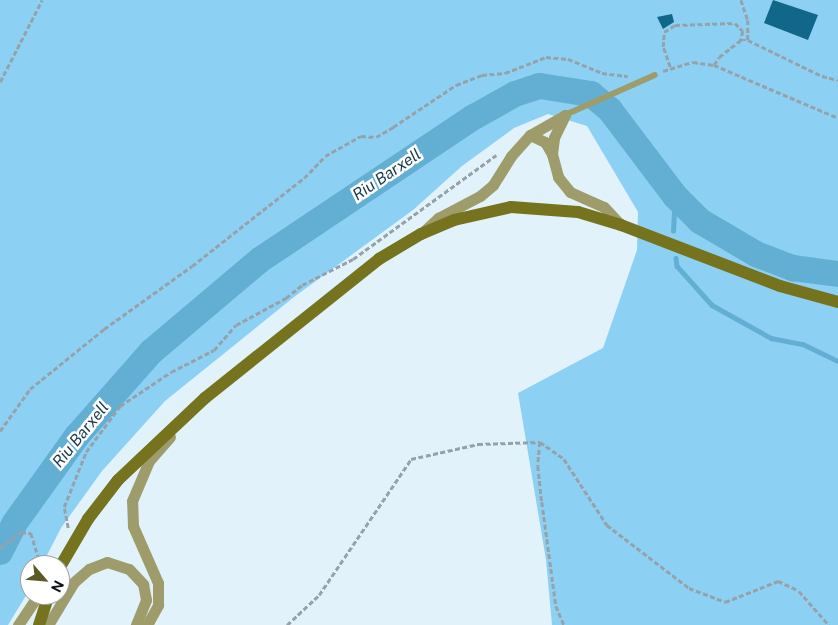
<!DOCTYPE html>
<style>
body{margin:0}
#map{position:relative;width:838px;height:625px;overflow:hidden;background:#e2f2fb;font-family:"Public Sans",sans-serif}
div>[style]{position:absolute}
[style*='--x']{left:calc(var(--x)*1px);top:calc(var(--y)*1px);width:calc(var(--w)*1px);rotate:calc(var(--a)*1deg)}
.green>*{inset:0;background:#8cd1f3}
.stream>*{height:4.5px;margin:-2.25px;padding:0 2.25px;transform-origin:2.25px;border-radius:2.25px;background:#63afd3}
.river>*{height:26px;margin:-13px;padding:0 13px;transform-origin:13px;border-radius:13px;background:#63afd3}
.building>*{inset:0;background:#116789}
.path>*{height:2.5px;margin-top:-1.25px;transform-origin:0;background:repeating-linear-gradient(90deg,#96a2a9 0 5px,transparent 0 7.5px)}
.lane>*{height:5.5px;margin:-2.75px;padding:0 2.75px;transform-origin:2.75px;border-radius:2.75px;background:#9d9c6a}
.street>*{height:11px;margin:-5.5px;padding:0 5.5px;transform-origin:5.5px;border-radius:5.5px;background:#9d9c6a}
.secondary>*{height:12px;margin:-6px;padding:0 6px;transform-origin:6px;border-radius:6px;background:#76731f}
span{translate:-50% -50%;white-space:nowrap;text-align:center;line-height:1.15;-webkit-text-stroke:5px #fff;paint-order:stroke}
.water-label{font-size:16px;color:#183b4b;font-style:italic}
.north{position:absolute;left:20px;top:555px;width:50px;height:50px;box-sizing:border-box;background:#fff;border:1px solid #9ea1a2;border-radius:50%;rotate:117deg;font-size:14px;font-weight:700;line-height:20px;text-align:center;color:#0d1316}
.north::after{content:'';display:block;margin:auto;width:18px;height:22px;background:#5b5926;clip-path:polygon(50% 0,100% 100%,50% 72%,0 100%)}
</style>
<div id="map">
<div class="green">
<i style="clip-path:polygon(0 0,838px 0,838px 625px,552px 625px,546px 560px,518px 393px,603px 348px,637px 250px,638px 212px,587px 126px,548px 114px,514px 128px,462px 166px,413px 210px,294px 297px,165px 401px,102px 471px,61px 528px,42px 565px,30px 565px,30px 589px,8px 625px,0 625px)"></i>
</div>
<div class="stream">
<i style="--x:673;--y:231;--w:35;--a:-87"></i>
<i style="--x:676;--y:258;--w:8;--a:83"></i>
<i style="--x:677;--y:266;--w:52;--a:48.1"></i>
<i style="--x:712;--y:305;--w:68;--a:29.2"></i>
<i style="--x:771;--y:338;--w:33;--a:11"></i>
<i style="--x:803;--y:344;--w:39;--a:26"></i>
</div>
<div class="river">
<i style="--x:0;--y:552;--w:31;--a:-63"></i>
<i style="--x:14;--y:524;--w:108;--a:-54.4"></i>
<i style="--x:77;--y:436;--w:112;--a:-48.6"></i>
<i style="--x:151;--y:352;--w:143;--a:-40.2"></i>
<i style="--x:260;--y:260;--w:257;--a:-33.8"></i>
<i style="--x:474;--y:117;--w:47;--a:-29.3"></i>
<i style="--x:515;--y:94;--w:26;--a:-18"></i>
<i style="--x:540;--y:86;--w:52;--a:8.9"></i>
<i style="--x:591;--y:94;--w:25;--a:40"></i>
<i style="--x:610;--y:110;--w:108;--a:52.9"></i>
<i style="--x:675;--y:196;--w:35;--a:45"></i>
<i style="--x:700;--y:221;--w:65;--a:30.5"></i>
<i style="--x:756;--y:254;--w:40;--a:21"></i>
<i style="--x:793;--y:268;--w:45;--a:7.6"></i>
</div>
<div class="building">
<i style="clip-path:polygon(773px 0,818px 15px,808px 40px,764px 23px)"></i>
<i style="clip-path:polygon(672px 14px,674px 22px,663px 29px,657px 17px)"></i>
</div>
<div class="path">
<i style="--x:741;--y:0;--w:21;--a:71"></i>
<i style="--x:748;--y:20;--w:20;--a:90"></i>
<i style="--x:714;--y:65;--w:9;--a:-58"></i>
<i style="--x:719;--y:57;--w:28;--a:-38"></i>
<i style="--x:741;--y:40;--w:7;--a:0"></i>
<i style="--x:748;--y:40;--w:82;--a:25.9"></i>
<i style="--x:822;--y:76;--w:16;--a:14"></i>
<i style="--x:670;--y:67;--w:21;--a:-109"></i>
<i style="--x:663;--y:47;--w:15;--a:-86"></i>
<i style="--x:664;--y:32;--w:13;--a:-32"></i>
<i style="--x:675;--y:25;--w:60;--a:-1.9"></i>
<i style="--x:735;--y:23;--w:11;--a:45"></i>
<i style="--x:743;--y:31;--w:9;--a:103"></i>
<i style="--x:663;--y:71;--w:31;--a:-17"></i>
<i style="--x:693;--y:62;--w:21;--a:8"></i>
<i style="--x:714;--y:65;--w:135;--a:23.1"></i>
<i style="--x:0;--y:82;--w:92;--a:-62.9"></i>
<i style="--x:0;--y:431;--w:52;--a:-54.5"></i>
<i style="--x:30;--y:389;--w:95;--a:-39"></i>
<i style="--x:104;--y:329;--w:108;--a:-35.6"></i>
<i style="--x:192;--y:266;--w:142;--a:-38.2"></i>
<i style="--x:304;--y:178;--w:30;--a:-46"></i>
<i style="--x:325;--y:156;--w:41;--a:-29.1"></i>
<i style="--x:361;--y:136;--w:15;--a:4"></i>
<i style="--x:376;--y:137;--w:20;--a:-30"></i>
<i style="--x:393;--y:127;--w:76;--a:-33.7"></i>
<i style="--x:456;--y:85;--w:28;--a:-21"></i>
<i style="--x:482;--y:75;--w:23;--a:-5"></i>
<i style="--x:505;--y:73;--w:44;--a:-21.3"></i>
<i style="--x:546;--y:57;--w:22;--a:5"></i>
<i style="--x:568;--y:59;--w:37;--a:22"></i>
<i style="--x:602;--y:73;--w:26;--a:7"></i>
<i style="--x:540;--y:442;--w:24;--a:95"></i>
<i style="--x:538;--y:466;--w:36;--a:84"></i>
<i style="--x:542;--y:502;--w:105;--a:82.3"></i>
<i style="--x:556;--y:606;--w:21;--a:67"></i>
<i style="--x:68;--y:528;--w:21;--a:-101"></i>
<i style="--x:64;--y:507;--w:59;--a:-68.2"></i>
<i style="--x:86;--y:452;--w:57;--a:-53.5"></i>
<i style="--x:120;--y:406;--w:61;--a:-33.7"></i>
<i style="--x:171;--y:372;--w:48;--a:-27.1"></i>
<i style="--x:214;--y:350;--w:33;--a:-49"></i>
<i style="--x:236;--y:325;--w:57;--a:-28.4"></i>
<i style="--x:286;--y:298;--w:21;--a:-39"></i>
<i style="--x:302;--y:285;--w:57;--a:-27"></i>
<i style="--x:353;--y:259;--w:177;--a:-36"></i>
<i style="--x:0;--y:548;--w:26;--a:-37"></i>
<i style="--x:21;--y:532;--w:10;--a:6"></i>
<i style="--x:31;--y:533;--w:34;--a:73"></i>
<i style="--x:287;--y:625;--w:44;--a:-43.2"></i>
<i style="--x:319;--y:595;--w:164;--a:-55.9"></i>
<i style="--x:411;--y:459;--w:69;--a:-12.6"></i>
<i style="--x:478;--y:444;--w:62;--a:-1.8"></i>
<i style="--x:540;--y:442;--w:29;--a:35"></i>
<i style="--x:564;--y:459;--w:79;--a:56.9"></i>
<i style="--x:607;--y:525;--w:103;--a:37.5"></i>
<i style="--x:689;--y:588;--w:39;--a:21"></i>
<i style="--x:725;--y:602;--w:57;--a:-21.6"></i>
<i style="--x:778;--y:581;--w:23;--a:25"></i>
<i style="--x:799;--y:591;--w:45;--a:48.6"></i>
</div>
<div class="lane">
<i style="--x:565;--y:115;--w:98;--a:-24"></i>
</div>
<div class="street">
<i style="--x:565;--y:115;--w:25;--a:116"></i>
<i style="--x:554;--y:138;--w:16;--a:97"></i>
<i style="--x:552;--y:154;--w:24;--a:75"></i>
<i style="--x:558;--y:177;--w:19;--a:51"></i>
<i style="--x:570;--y:192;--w:37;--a:24"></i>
<i style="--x:604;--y:207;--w:25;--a:47"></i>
<i style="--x:530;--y:135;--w:17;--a:25"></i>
<i style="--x:545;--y:142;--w:14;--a:60"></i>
<i style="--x:423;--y:232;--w:21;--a:-43"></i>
<i style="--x:438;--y:218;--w:47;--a:-27.6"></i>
<i style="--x:480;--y:196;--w:17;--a:-40"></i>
<i style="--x:493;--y:185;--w:34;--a:-58"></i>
<i style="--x:511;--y:156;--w:28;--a:-48"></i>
<i style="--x:530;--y:135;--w:40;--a:-29.7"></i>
<i style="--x:18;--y:625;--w:36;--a:-56"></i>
<i style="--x:48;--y:625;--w:50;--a:-58.8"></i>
<i style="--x:74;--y:582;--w:20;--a:-41"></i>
<i style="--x:89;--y:569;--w:19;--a:-21"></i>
<i style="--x:107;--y:562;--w:23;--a:18"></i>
<i style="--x:129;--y:569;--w:21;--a:47"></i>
<i style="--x:143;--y:584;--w:16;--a:79"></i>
<i style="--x:146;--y:600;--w:27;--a:112"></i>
<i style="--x:147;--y:625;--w:23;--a:-61"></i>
<i style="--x:158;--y:605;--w:22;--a:-90"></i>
<i style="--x:158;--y:583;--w:62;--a:-113.7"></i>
<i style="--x:133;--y:526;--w:25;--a:-92"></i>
<i style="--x:132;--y:501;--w:43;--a:-67"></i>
<i style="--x:149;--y:461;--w:32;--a:-49"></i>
</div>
<div class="secondary">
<i style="--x:60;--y:567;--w:56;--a:-59.7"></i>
<i style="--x:88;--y:519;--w:49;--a:-52.4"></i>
<i style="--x:118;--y:480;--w:120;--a:-43.3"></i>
<i style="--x:205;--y:398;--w:223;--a:-38.6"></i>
<i style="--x:379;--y:259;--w:49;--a:-30.8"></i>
<i style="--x:421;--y:234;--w:36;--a:-23"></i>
<i style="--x:454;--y:220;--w:58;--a:-12.8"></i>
<i style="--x:511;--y:207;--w:67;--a:4.3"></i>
<i style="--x:578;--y:212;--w:45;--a:16.8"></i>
<i style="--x:621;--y:225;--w:170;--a:21"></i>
<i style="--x:780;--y:286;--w:60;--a:15.4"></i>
<i style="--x:39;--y:625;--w:32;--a:-72"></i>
</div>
<div class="water-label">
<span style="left:387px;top:175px;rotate:-34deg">Riu Barxell</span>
<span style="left:81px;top:435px;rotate:-51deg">Riu Barxell</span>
</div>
<div class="north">N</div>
</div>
